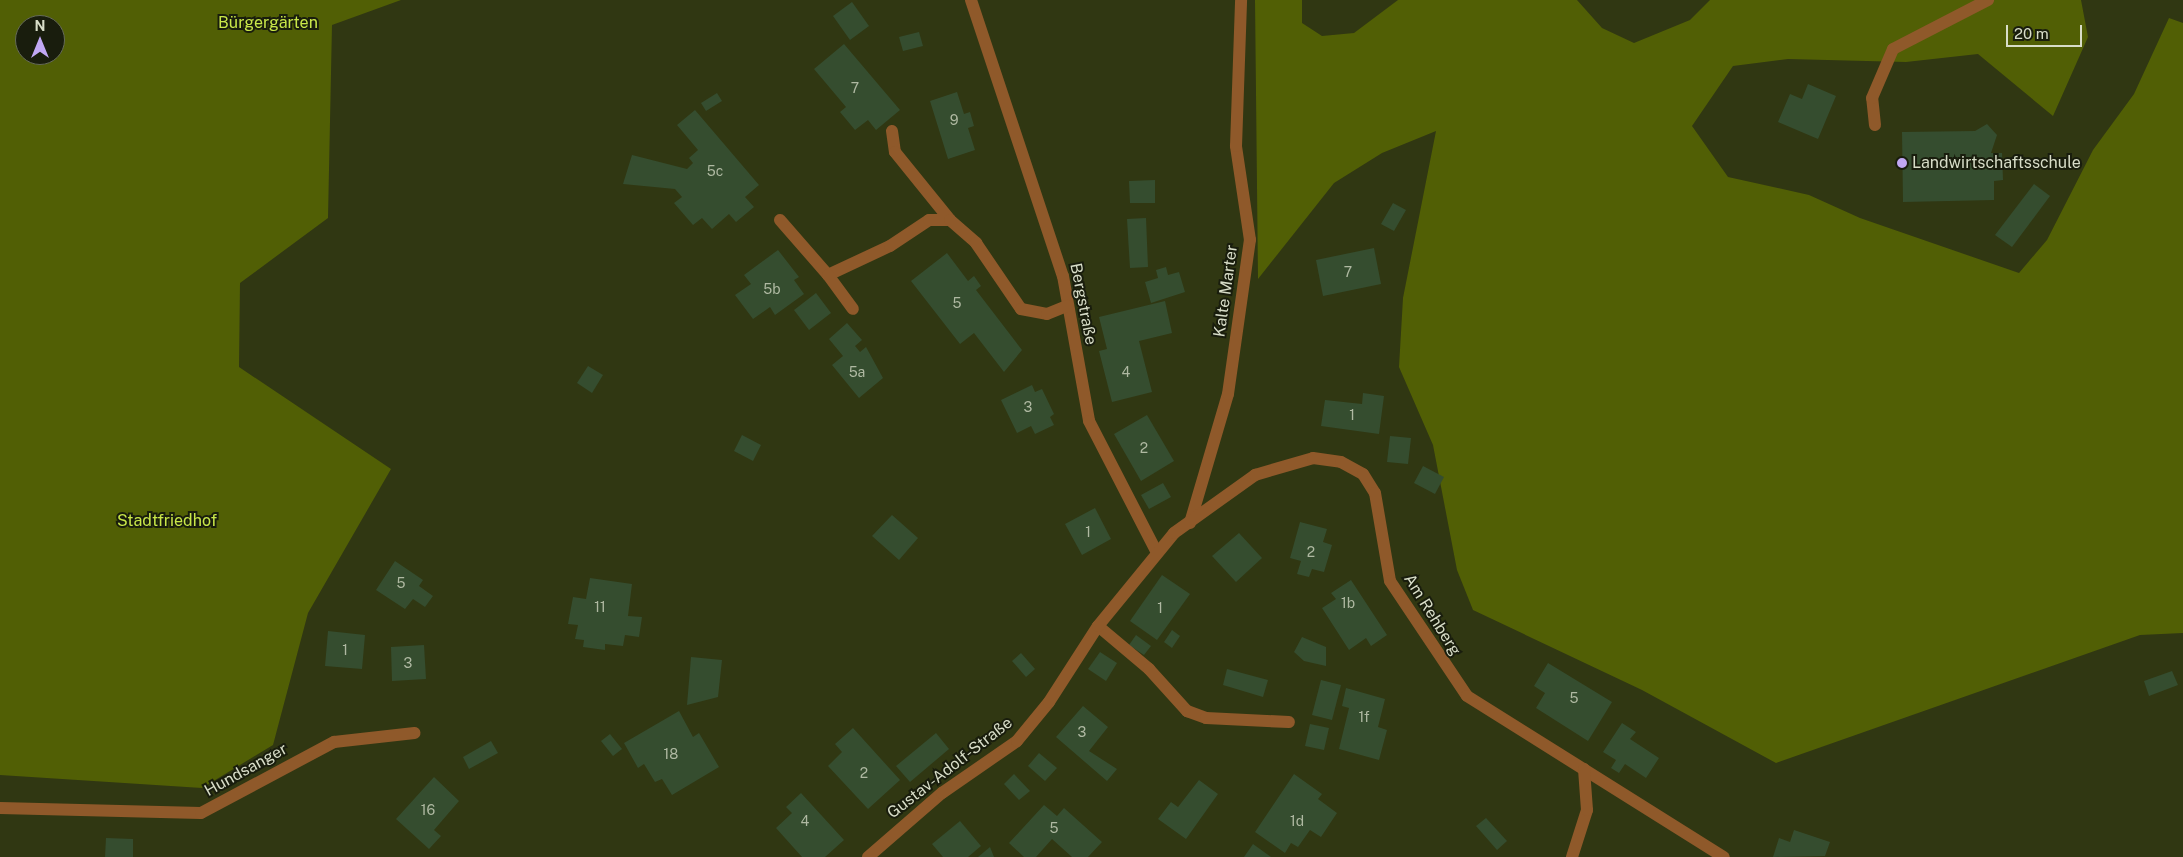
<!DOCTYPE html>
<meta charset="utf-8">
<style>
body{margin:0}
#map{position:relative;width:2183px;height:857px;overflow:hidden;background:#303712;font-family:"Public Sans",sans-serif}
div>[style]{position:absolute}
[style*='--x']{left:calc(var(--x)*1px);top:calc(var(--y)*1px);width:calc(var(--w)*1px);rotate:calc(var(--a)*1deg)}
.green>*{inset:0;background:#515f05}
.building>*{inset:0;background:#354d2f}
.minor>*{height:12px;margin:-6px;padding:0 6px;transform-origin:6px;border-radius:6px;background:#8f592a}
.dots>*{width:14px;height:14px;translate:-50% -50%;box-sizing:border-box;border:2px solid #191d0d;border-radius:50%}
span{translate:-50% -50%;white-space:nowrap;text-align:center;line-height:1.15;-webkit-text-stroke:4px #191d0d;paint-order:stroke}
.number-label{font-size:14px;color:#afb9a2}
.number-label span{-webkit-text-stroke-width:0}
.park-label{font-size:16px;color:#c9e749}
.poi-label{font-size:16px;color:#d8ddc8}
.left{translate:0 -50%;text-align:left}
.street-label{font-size:16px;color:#d8ddc8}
.north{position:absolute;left:15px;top:15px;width:50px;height:50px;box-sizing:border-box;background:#191d0d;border:1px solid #656a58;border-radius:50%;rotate:0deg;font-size:14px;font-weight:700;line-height:20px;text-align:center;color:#d8ddc8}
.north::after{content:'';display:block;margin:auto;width:18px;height:22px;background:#c1a8f3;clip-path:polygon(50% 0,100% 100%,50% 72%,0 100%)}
.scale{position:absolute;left:2006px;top:25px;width:76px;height:22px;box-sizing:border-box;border:2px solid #d8ddc8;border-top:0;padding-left:6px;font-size:15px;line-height:18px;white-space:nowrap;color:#d8ddc8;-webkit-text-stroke:4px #191d0d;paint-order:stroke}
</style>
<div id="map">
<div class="green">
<i style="clip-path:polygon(evenodd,0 0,401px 0,332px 25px,328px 218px,240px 283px,239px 367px,391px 469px,308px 613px,273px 745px,202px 788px,0 775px,0 0,25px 25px,55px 25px,55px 55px,25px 55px,25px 25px)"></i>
<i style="clip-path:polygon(1255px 0,1302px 0,1302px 23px,1322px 36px,1354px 33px,1398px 0,1577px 0,1602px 28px,1634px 43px,1690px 20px,1710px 0,2081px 0,2088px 37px,2053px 116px,1978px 54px,1906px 62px,1788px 59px,1733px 66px,1692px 126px,1728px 177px,1809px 195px,1860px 218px,2019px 273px,2047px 240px,2093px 150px,2134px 94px,2169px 18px,2183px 23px,2183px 633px,2140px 635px,1776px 763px,1642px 690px,1473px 610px,1457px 570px,1433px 445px,1399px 367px,1403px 298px,1436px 131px,1382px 153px,1334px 183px,1258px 279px)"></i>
</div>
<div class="building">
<i style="clip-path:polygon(852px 2px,869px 26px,850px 40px,833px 16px)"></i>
<i style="clip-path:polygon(919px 32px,923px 46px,903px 51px,899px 37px)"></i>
<i style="clip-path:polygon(844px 44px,900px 110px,876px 130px,868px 120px,855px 130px,840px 112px,846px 107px,814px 69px)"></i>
<i style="clip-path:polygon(1808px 84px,1836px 96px,1818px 139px,1778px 122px,1790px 94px,1802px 99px)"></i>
<i style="clip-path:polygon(957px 92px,964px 114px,970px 112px,974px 126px,968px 128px,975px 150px,948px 159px,930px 101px)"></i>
<i style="clip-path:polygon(717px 93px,722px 101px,706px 111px,701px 103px)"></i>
<i style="clip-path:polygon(695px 110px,759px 185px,745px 197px,754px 207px,736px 222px,729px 214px,712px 229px,702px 218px,693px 225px,674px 203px,682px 197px,675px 189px,623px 184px,632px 155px,687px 169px,693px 163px,689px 158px,698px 150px,677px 125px)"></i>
<i style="clip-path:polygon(1987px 124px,1997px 135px,1991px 153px,2002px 153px,2003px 180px,1994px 181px,1994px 200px,1903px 202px,1902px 132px,1975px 131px)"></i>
<i style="clip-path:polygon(1155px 180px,1155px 203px,1130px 203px,1129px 181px)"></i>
<i style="clip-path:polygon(2034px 184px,2050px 196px,2012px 247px,1995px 235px)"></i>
<i style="clip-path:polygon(1393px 203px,1406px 210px,1394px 231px,1381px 224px)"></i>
<i style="clip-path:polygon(1146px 218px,1148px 267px,1130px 268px,1127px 219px)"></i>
<i style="clip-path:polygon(1374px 248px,1381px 284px,1323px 296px,1316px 260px)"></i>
<i style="clip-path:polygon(778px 250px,799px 277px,794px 280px,804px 294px,775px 315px,770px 307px,753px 319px,735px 295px,751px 284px,744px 275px)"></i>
<i style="clip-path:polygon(947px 253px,968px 281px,974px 276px,981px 286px,976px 290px,1022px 350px,1004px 372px,974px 333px,960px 344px,911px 281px)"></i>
<i style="clip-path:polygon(1166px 267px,1168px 275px,1179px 272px,1185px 292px,1151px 303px,1145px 282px,1158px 278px,1156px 270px)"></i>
<i style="clip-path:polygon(816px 293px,831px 313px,809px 330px,794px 310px)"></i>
<i style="clip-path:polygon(1165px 301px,1172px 333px,1139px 341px,1152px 392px,1112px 402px,1099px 351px,1107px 349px,1099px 317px)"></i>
<i style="clip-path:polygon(847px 323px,862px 340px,855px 346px,860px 352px,866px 347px,883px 378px,859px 398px,832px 365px,843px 356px,829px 339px)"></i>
<i style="clip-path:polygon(588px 366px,603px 375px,592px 393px,577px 383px)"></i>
<i style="clip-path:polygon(1032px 385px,1035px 392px,1042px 389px,1054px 414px,1050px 417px,1054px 425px,1035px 434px,1031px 426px,1017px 433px,1001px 400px)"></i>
<i style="clip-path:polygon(1363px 393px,1384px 396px,1379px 434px,1321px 426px,1325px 400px,1362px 404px)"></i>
<i style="clip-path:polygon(1147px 415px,1174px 461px,1141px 481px,1114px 434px)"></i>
<i style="clip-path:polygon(742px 435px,761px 445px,753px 461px,734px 451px)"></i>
<i style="clip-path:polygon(1390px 436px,1411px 438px,1408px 464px,1387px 462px)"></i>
<i style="clip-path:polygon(1423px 466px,1444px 477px,1435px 494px,1414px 483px)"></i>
<i style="clip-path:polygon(1163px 483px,1171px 497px,1149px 509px,1141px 495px)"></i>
<i style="clip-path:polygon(1095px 508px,1111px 539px,1082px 555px,1065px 524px)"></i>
<i style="clip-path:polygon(892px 515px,918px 538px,899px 560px,872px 536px)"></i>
<i style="clip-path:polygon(1300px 522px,1327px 529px,1323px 542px,1332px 545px,1324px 572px,1312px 569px,1309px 577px,1297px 574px,1301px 561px,1290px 558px)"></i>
<i style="clip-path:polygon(1239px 533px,1262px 558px,1236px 582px,1212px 556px)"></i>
<i style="clip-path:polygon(395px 561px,423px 580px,419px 586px,433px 596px,425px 607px,413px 599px,405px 609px,376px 590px)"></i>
<i style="clip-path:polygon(1162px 575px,1190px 594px,1157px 640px,1130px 621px)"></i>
<i style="clip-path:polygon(590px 578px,632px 584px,628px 616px,642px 617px,639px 637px,625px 635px,623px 646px,605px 644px,605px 650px,583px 647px,584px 640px,575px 639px,578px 625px,568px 624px,573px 597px,586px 599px)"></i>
<i style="clip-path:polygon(1351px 580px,1387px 635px,1371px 646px,1366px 638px,1349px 650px,1322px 608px,1336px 599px,1331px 593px)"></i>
<i style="clip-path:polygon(1172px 630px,1180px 636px,1172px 648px,1164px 642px)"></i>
<i style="clip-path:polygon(328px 631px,365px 635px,362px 669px,325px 666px)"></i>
<i style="clip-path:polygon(1136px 635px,1151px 646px,1144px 655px,1129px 645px)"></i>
<i style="clip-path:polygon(1302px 637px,1326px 647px,1326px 666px,1304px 661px,1294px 652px)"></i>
<i style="clip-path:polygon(424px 645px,426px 679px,392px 681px,391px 647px)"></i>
<i style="clip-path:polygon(1100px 652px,1117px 663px,1106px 681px,1088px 669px)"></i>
<i style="clip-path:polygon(1021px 653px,1035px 669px,1026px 677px,1012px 661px)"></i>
<i style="clip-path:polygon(691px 657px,722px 660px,718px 697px,687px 705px)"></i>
<i style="clip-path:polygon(1548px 663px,1612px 702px,1588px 741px,1536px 708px,1545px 693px,1534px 686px)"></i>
<i style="clip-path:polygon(1227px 669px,1268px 680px,1263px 697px,1223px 685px)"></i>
<i style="clip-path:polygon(2172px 671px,2178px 685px,2149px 696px,2144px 681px)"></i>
<i style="clip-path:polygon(1321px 680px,1341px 685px,1332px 720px,1312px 715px)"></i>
<i style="clip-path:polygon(1346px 688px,1385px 699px,1378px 727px,1387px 730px,1379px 760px,1339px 749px,1349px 708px,1342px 706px)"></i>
<i style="clip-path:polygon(1083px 706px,1108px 727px,1089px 751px,1117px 769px,1107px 781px,1056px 737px)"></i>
<i style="clip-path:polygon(679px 711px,693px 737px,699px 733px,719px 767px,672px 795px,662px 779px,655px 782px,644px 764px,638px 768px,624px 743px)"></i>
<i style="clip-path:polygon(1622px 723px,1636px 732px,1630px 739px,1659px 758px,1646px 778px,1625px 764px,1619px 773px,1611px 768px,1616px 760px,1603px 752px)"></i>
<i style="clip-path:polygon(1310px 724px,1329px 728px,1324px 750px,1305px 746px)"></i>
<i style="clip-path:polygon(853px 728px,900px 780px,868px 809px,828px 766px,842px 752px,835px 744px)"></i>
<i style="clip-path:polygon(936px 733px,949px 749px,910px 782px,896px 766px)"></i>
<i style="clip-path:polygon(610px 734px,622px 749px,613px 756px,601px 741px)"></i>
<i style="clip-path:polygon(491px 741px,498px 753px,469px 769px,463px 757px)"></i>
<i style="clip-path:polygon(1039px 753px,1057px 768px,1045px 781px,1028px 766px)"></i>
<i style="clip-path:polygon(1014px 774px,1030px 791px,1019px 800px,1004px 784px)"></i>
<i style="clip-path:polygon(1294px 774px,1322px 794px,1318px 799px,1337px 813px,1321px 837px,1310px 830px,1298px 847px,1291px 843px,1285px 853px,1255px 832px)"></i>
<i style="clip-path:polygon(434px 777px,459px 801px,434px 830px,441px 836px,429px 849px,396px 819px)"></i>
<i style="clip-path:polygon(1199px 780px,1218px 794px,1186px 839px,1158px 819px,1171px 802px,1178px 807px)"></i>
<i style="clip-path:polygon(801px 793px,844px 840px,825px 857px,802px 857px,776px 828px,792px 813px,786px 807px)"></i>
<i style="clip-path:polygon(1044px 805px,1057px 816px,1064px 808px,1102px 842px,1088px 857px,1072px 857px,1052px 839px,1036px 857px,1024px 857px,1009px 843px)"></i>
<i style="clip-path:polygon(1486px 818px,1507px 841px,1497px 850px,1476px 826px)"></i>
<i style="clip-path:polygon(960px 821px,981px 846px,968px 857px,943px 857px,932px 844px)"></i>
<i style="clip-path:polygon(1794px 830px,1830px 842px,1825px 856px,1773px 857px,1779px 838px,1790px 842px)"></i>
<i style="clip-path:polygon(106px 838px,133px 839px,133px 857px,105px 857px)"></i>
<i style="clip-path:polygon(1253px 844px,1271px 857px,1244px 857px)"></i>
<i style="clip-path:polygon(990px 847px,994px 857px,978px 857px)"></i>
</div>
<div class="minor">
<i style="--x:971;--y:0;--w:291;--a:71.6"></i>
<i style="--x:1063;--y:276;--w:147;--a:79.8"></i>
<i style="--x:1089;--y:421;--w:146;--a:62.7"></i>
<i style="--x:1875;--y:125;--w:27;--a:-96"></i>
<i style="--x:1872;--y:98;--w:53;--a:-66.8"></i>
<i style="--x:1893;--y:49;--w:107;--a:-27.3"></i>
<i style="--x:892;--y:131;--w:21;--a:82"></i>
<i style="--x:895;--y:152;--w:87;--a:51"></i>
<i style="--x:780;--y:220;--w:73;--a:48.9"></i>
<i style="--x:828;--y:275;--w:68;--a:-25.1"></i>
<i style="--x:890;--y:246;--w:47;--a:-33.7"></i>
<i style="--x:929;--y:220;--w:21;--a:0"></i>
<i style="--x:950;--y:220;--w:35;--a:41"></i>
<i style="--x:976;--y:243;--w:80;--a:55.7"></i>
<i style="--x:1021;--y:309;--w:26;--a:11"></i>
<i style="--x:1047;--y:314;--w:22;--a:-22"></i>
<i style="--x:828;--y:275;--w:42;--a:53.7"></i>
<i style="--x:1190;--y:523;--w:134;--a:-73.6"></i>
<i style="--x:1228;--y:394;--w:156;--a:-81.9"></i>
<i style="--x:1250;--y:240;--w:95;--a:-98.5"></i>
<i style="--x:1236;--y:146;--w:146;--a:-88"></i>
<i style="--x:1098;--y:626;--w:67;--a:40.1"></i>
<i style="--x:1149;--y:669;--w:57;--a:47.9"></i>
<i style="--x:1187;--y:711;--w:20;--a:20"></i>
<i style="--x:1206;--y:718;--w:83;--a:2.8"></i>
<i style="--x:0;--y:808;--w:201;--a:1.4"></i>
<i style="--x:201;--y:813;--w:151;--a:-28.1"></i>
<i style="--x:334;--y:742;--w:81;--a:-6.4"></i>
<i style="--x:868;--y:857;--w:98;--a:-40.9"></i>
<i style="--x:942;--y:793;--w:91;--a:-34.7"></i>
<i style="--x:1017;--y:741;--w:50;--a:-50.6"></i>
<i style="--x:1049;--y:702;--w:90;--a:-57.2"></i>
<i style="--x:1098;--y:626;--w:120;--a:-50.7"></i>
<i style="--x:1174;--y:533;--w:100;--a:-35.6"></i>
<i style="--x:1255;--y:475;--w:60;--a:-16.3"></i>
<i style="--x:1313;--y:458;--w:28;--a:8"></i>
<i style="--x:1341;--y:462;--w:25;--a:29"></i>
<i style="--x:1363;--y:474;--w:22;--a:58"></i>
<i style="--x:1375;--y:493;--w:89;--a:80.3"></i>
<i style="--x:1390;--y:581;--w:138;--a:56.2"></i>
<i style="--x:1467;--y:696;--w:303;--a:32.1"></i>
<i style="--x:1572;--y:857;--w:49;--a:-72.3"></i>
<i style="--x:1587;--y:810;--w:41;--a:-94.2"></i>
</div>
<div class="dots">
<i style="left:1902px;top:163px;background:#c1a8f3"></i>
</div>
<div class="number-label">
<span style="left:855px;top:88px">7</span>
<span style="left:954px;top:120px">9</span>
<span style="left:715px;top:171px">5c</span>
<span style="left:1348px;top:272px">7</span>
<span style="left:772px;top:289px">5b</span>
<span style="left:957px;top:303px">5</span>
<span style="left:857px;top:372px">5a</span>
<span style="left:1126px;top:372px">4</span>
<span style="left:1028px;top:407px">3</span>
<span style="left:1352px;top:415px">1</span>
<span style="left:1144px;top:448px">2</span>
<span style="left:1088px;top:532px">1</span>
<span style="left:1311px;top:552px">2</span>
<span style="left:401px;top:583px">5</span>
<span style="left:1348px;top:603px">1b</span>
<span style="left:600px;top:607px">11</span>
<span style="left:1160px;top:608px">1</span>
<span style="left:345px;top:650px">1</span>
<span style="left:408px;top:663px">3</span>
<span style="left:1574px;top:698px">5</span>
<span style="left:1364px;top:717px">1f</span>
<span style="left:1082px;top:732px">3</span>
<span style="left:671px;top:754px">18</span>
<span style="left:864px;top:773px">2</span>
<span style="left:428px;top:810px">16</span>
<span style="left:805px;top:821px">4</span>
<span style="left:1297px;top:821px">1d</span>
<span style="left:1054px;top:828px">5</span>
</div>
<div class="park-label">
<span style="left:268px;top:23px">Bürgergärten</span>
<span style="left:167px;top:521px">Stadtfriedhof</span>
</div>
<div class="poi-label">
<span class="left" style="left:1912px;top:163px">Landwirtschaftsschule</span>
</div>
<div class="street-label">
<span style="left:1226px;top:291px;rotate:-82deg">Kalte Marter</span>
<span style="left:1083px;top:304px;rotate:79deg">Bergstraße</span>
<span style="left:1432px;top:615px;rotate:58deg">Am Rehberg</span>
<span style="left:950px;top:768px;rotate:-38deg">Gustav-Adolf-Straße</span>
<span style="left:246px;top:770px;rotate:-29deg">Hundsanger</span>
</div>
<div class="north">N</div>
<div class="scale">20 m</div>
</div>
